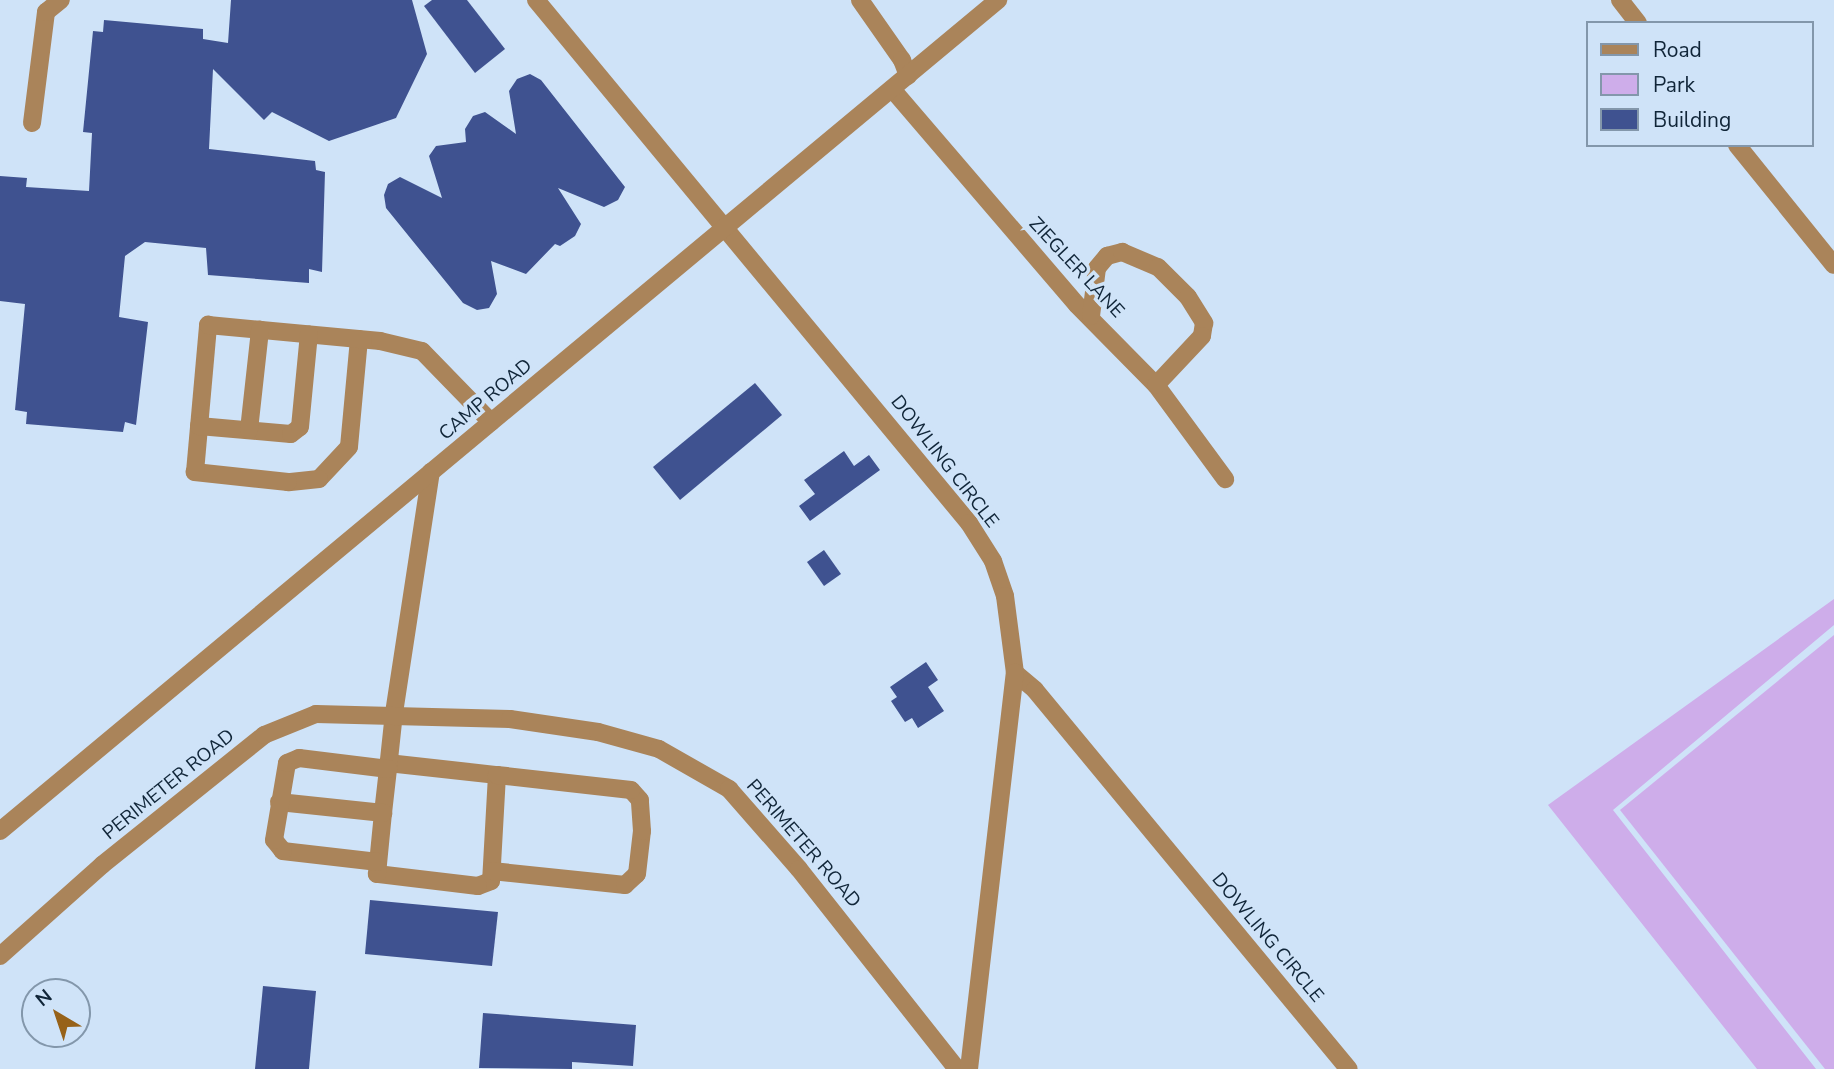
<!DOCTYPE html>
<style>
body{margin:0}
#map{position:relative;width:1834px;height:1069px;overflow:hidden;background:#cfe3f8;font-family:"Nunito Sans",sans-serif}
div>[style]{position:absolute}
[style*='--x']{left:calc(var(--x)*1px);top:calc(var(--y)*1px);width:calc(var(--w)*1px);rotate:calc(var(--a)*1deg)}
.green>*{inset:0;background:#ceadea}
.building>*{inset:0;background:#3f5290}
.minor>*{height:18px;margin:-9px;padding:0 9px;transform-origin:9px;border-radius:9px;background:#aa845a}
span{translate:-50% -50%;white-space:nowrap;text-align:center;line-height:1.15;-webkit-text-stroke:7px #cfe3f8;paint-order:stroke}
.street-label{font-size:19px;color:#102538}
.legend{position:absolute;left:1586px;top:21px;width:228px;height:126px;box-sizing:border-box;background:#cfe3f8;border:2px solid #8397ab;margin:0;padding:9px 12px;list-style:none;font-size:21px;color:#102538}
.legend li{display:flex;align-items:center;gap:14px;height:35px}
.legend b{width:35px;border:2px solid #8397ab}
.north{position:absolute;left:21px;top:978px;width:70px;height:70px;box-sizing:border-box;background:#cfe3f8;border:2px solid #8397ab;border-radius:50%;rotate:321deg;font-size:19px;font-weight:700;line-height:28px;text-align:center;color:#102538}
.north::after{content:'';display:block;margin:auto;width:24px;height:32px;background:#976219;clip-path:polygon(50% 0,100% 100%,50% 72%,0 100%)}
</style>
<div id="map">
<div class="green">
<i style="clip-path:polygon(1834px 599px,1834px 625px,1613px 810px,1816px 1069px,1757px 1069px,1548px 805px)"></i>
<i style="clip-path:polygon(1834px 635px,1834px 1069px,1825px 1069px,1620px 810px)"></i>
</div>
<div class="building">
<i style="clip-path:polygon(231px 0,412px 0,427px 54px,396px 118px,329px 141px,272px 112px,264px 120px,213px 69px,209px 149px,315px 161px,316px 170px,325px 172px,322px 272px,309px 269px,309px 283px,208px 275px,206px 248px,145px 242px,125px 256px,119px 317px,148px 322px,136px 425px,125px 422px,123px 432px,26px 424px,27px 412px,15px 410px,25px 304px,0 301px,0 176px,27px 178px,26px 187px,89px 191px,92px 133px,83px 132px,93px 31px,103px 32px,104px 20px,203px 29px,203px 39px,228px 43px)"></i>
<i style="clip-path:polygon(432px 0,467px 0,505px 49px,475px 73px,424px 6px)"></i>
<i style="clip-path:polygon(530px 74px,541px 80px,625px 187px,618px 200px,604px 207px,558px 188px,581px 224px,575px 236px,560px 246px,555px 244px,526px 274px,491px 261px,497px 294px,489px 308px,477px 310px,463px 303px,386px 208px,384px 195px,388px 184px,400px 177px,442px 198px,429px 156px,436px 146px,466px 142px,465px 129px,473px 116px,485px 112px,516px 134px,509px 91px,517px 79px)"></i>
<i style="clip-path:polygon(755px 383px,782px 415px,680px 500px,653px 467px)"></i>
<i style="clip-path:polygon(844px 451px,854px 466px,869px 455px,880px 470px,810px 521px,799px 506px,815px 494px,804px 480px)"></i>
<i style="clip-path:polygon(824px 550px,841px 574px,824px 586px,807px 562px)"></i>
<i style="clip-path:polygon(926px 662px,938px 680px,928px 687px,944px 711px,918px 728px,912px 718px,905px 722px,891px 701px,897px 697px,890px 687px)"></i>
<i style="clip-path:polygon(370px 900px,498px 912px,492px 966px,365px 954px)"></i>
<i style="clip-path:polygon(263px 986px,316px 991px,309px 1069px,255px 1069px)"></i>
<i style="clip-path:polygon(483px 1013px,636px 1025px,633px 1066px,572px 1062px,572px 1069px,479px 1068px)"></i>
</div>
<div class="minor">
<i style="--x:536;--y:0;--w:679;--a:50.38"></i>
<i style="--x:969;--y:523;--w:45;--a:57.7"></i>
<i style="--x:993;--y:561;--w:37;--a:71"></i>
<i style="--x:1005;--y:596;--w:78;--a:82.6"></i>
<i style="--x:1015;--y:673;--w:26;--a:40"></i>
<i style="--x:1035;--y:690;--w:492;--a:50.4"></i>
<i style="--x:860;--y:0;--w:73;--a:55"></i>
<i style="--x:902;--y:60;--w:17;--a:69"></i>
<i style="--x:1620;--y:0;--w:29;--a:52"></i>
<i style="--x:892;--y:89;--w:284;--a:49.4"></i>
<i style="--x:1077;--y:305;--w:112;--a:45.4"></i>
<i style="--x:1156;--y:385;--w:117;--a:53.7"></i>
<i style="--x:32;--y:123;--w:112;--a:-82.8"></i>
<i style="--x:46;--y:12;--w:19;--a:-39"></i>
<i style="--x:1737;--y:145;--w:154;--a:51.1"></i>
<i style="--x:1091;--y:316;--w:48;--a:-82.9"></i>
<i style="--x:1097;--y:268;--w:16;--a:-50"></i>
<i style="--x:1107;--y:256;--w:16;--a:-15"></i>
<i style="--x:1122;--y:252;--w:39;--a:23"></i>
<i style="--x:1158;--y:267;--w:42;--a:45"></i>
<i style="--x:1188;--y:297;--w:31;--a:58"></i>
<i style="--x:1204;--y:323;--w:13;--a:99"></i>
<i style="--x:1202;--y:336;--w:67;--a:133.2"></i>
<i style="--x:359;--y:339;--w:108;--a:95.3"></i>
<i style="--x:349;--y:447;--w:44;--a:133.2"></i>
<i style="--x:319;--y:479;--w:31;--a:174"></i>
<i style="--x:288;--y:482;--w:94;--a:-173.9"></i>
<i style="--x:195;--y:472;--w:148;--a:-84.9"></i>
<i style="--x:208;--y:325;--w:173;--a:5.3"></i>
<i style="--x:380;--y:341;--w:43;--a:13.4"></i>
<i style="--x:422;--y:351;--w:99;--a:45.8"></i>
<i style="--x:199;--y:426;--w:92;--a:5"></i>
<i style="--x:291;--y:434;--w:11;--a:-38"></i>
<i style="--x:300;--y:427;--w:93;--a:-84.5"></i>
<i style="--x:249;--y:430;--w:101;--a:-83.7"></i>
<i style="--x:388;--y:763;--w:110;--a:6.3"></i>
<i style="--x:497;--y:775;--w:106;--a:93.2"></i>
<i style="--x:491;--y:881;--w:14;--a:159"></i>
<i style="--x:478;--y:886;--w:102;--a:-173.2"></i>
<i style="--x:377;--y:874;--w:61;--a:-84.4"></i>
<i style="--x:383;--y:813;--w:44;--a:-83.5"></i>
<i style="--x:388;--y:769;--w:56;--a:-83.9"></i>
<i style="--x:394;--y:713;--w:244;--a:-81.3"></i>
<i style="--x:279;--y:802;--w:105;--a:6"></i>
<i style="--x:0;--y:831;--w:1299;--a:-39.78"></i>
<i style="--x:378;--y:862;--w:96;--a:-173.4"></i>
<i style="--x:283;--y:851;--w:14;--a:-129"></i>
<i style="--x:274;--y:840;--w:78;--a:-80.4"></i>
<i style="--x:287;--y:763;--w:13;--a:-23"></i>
<i style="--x:299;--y:758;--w:90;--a:7"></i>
<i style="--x:492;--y:871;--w:134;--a:6"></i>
<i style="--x:625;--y:885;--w:16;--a:-43"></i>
<i style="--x:637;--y:874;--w:43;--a:-83.4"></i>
<i style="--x:642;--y:831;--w:31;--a:-94"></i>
<i style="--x:640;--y:800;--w:13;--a:-132"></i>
<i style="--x:631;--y:790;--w:135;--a:-173.6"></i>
<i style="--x:0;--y:956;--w:137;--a:-41.7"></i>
<i style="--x:102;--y:865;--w:208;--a:-38.7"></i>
<i style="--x:264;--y:735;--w:56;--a:-22"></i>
<i style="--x:316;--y:714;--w:194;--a:1.5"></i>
<i style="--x:510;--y:719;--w:89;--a:8.4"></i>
<i style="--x:598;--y:732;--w:63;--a:15.6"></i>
<i style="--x:659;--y:749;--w:81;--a:29.7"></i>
<i style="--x:729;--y:789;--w:106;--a:48.8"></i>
<i style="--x:799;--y:869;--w:255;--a:51.7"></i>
<i style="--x:969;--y:1069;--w:399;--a:-83.4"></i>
</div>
<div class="street-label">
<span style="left:1076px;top:268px;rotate:47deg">ZIEGLER LANE</span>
<span style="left:486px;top:400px;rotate:-40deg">CAMP ROAD</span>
<span style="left:944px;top:462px;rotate:52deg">DOWLING CIRCLE</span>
<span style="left:169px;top:785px;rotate:-39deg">PERIMETER ROAD</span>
<span style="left:803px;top:844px;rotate:49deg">PERIMETER ROAD</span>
<span style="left:1267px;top:938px;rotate:50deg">DOWLING CIRCLE</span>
</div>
<ul class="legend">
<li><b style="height:9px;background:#aa845a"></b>Road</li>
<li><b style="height:19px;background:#ceadea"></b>Park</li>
<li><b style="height:19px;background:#3f5290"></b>Building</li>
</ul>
<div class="north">N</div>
</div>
